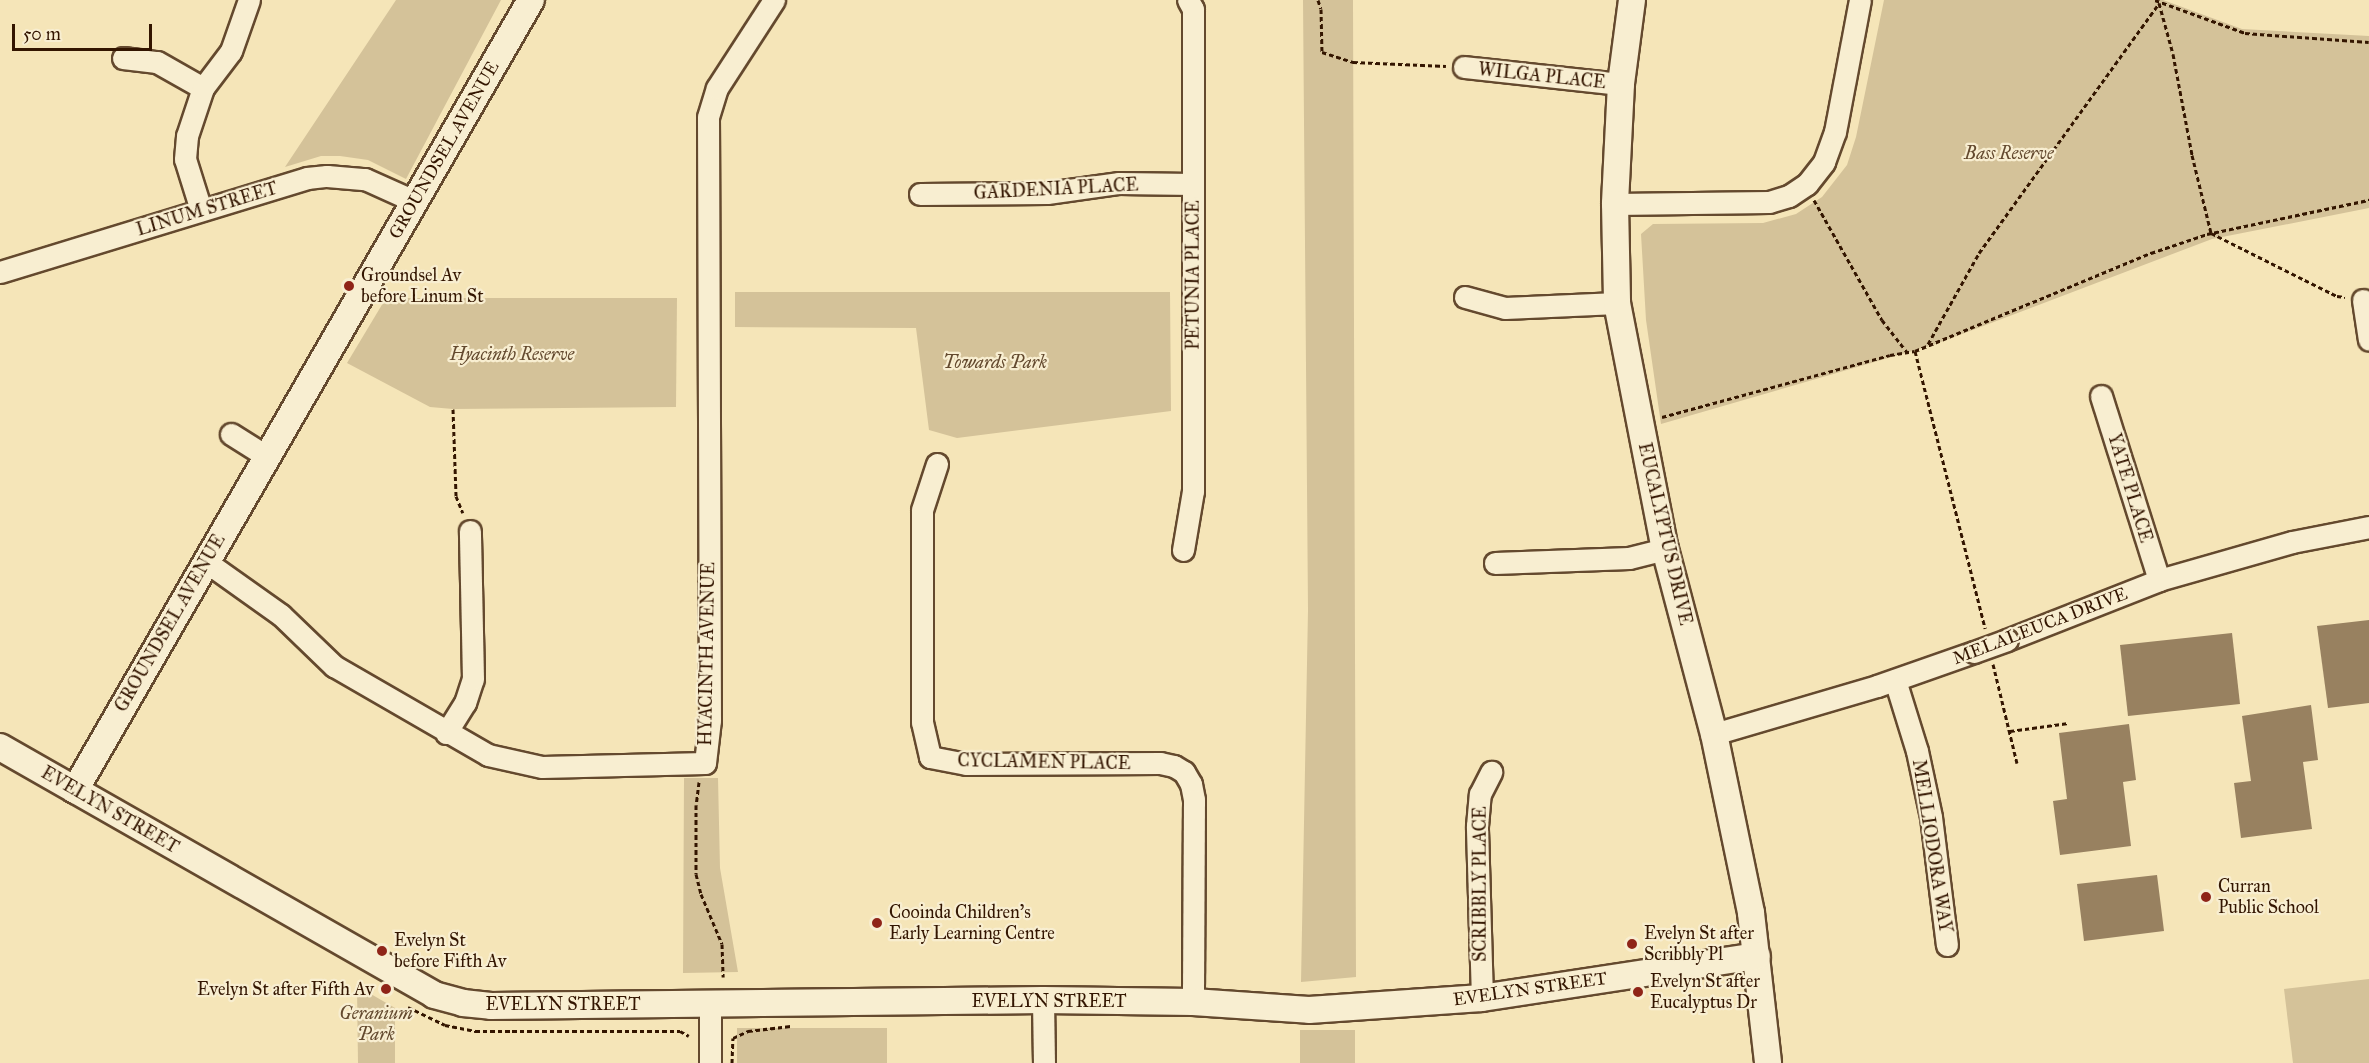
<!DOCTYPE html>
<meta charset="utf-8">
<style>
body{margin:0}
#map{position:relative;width:2369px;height:1063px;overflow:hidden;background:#f5e5b8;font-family:"IM FELL Great Primer",serif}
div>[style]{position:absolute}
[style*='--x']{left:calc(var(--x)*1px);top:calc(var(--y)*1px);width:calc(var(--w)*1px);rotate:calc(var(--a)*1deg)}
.green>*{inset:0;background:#d4c299}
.building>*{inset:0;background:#988160}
.path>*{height:3px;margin-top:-1.5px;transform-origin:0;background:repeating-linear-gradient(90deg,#331500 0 4.5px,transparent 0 7.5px)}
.roads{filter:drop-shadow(2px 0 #64492e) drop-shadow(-2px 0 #64492e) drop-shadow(0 2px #64492e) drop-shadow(0 -2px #64492e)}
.minor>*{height:21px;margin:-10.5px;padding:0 10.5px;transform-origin:10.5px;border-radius:10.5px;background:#f8eed1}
.tertiary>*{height:26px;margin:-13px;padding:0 13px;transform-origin:13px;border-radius:13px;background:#f8eed1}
.bridges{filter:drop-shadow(2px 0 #64492e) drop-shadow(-2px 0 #64492e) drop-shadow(0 2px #64492e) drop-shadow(0 -2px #64492e)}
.minor-bridge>*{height:21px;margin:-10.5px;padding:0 10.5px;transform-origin:10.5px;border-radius:10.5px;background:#f8eed1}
.dots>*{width:16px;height:16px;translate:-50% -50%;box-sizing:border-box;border:3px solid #f8eed1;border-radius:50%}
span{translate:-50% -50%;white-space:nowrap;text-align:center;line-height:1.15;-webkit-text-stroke:4.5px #f8eed1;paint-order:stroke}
.street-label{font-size:18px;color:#331500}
.park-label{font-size:18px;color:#63492e;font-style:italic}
.poi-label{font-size:18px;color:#331500}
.left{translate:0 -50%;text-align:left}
.right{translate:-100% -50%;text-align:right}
.scale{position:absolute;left:12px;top:24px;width:140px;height:27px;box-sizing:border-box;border:3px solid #331500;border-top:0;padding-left:8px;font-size:18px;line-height:21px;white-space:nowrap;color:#331500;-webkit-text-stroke:4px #f8eed1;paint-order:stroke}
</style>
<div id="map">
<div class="green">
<i style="clip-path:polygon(396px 0,501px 0,406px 179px,368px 160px,340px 156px,321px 156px,285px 167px)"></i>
<i style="clip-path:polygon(1303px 0,1353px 0,1356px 977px,1301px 982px,1308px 610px)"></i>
<i style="clip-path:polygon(1884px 0,2163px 0,2242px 29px,2369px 36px,2369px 208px,2212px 239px,1933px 345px,1661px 424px,1646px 320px,1641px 234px,1653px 224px,1763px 223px,1796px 214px,1822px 197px,1847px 165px,1856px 137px)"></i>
<i style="clip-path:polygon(735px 292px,1170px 292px,1171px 411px,957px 438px,929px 430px,916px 328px,735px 327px)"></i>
<i style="clip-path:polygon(386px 298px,677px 298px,676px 407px,453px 409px,430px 407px,347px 363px)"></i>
<i style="clip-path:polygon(684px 778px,718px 778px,720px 868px,738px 972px,683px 973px)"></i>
<i style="clip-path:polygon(2369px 979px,2369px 1063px,2293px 1063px,2284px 989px)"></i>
<i style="clip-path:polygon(357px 986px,395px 1008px,395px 1063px,358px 1063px)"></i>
<i style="clip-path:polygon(737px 1028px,887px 1028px,887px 1063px,737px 1063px)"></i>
<i style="clip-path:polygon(1300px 1030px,1355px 1030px,1355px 1063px,1300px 1063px)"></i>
</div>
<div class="building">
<i style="clip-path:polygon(2369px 620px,2369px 703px,2328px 708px,2317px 626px)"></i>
<i style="clip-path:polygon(2232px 633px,2240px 704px,2128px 716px,2120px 645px)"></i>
<i style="clip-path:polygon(2311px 705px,2318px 760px,2303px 762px,2312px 829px,2241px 838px,2234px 783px,2251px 781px,2242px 716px)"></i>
<i style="clip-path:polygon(2129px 724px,2136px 780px,2123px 782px,2131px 846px,2060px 855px,2053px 801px,2067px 799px,2059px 733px)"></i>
<i style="clip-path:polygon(2157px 875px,2164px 931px,2084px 941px,2077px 884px)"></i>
</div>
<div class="path">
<i style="--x:1318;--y:0;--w:9;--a:72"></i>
<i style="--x:1321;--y:9;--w:43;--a:88.7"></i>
<i style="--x:1322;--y:52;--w:33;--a:18"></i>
<i style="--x:1353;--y:62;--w:93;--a:2.5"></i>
<i style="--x:2155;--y:0;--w:96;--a:20.1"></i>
<i style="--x:2245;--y:33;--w:124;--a:4.2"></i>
<i style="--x:2159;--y:3;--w:53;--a:74.6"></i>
<i style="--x:2173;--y:54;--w:103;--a:79.3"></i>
<i style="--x:2192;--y:155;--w:80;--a:76.3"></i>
<i style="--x:2211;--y:233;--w:141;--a:26.6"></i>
<i style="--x:2337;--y:296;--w:8;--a:7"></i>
<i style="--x:1814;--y:200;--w:138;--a:60.5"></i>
<i style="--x:1882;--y:320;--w:41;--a:52"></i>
<i style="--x:1928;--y:344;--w:104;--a:-60.7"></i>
<i style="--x:1979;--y:253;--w:308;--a:-54.2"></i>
<i style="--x:1915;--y:351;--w:286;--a:75.8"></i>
<i style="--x:453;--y:409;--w:87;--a:88"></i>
<i style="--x:456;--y:496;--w:18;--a:68"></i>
<i style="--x:1662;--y:417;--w:236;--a:-15.2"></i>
<i style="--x:1890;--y:355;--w:25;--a:-9"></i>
<i style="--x:1915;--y:351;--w:256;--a:-22.6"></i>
<i style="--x:2151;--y:253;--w:59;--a:-18.7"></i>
<i style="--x:2207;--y:234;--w:166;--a:-11.9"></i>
<i style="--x:1993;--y:664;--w:102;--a:76.4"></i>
<i style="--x:2010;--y:731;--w:59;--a:-7.9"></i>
<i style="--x:699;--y:782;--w:23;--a:97"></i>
<i style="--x:696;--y:805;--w:69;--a:90"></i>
<i style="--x:696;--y:874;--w:21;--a:76"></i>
<i style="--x:701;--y:894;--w:54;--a:67.2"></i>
<i style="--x:722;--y:944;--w:33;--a:88"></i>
<i style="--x:408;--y:1007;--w:41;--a:25.9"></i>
<i style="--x:445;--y:1025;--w:31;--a:11"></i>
<i style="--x:475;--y:1031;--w:205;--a:0"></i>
<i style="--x:680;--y:1031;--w:10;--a:29"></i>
<i style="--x:732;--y:1063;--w:25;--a:-88"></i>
<i style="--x:733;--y:1038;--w:17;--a:-25"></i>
<i style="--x:748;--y:1031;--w:43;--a:-6.6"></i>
</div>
<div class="roads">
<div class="minor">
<i style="--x:123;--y:58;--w:34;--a:7"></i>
<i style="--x:157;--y:62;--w:53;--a:29.5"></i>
<i style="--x:1464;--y:67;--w:158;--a:6.2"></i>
<i style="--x:920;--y:194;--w:127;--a:-0.5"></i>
<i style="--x:1047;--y:193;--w:73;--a:-7.9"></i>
<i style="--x:1119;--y:183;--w:74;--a:0.8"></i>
<i style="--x:1615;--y:204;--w:154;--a:-0.7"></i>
<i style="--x:1769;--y:202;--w:21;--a:-17"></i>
<i style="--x:1789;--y:196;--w:22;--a:-34"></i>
<i style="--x:1807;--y:184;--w:28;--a:-52"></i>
<i style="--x:1824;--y:162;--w:32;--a:-70"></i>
<i style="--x:1835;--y:132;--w:134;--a:-79.3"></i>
<i style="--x:201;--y:210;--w:53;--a:-107.4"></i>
<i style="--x:185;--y:159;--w:23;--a:-85"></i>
<i style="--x:187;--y:136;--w:51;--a:-71.6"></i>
<i style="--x:203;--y:88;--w:46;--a:-52.9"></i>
<i style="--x:231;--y:51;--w:54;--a:-70.6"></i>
<i style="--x:0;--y:272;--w:321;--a:-17"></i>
<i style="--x:307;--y:178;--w:20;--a:-6"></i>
<i style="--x:327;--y:176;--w:38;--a:5"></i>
<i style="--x:365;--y:179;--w:54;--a:24.2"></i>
<i style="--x:1465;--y:297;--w:41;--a:15.4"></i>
<i style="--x:1505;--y:308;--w:112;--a:-2.6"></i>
<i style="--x:2363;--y:300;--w:40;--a:81.5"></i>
<i style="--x:2101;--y:396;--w:193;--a:72.5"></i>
<i style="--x:231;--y:434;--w:41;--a:32.2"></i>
<i style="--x:937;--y:464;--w:48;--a:108.1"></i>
<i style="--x:922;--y:510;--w:212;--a:90"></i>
<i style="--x:922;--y:722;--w:36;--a:77"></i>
<i style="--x:930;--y:757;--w:37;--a:11"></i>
<i style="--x:966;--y:764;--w:194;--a:-0.3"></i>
<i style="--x:1160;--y:763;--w:14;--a:12"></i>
<i style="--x:1174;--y:766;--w:12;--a:31"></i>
<i style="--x:1184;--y:772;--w:14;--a:60"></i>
<i style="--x:1191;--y:784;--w:16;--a:79"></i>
<i style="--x:1194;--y:800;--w:202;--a:90.3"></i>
<i style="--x:1183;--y:550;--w:60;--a:-80.4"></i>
<i style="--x:1193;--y:491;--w:482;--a:-90"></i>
<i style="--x:1193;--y:9;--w:10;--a:-119"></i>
<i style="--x:205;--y:561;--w:93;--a:35.4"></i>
<i style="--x:281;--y:615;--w:74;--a:43.9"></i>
<i style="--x:334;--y:666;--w:178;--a:30"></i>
<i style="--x:488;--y:755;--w:55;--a:12.5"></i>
<i style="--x:542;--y:767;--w:163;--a:-1.4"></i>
<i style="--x:705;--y:763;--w:43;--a:-83.4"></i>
<i style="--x:710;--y:720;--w:603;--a:-90.19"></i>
<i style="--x:708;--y:117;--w:30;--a:-73"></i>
<i style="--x:717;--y:88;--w:105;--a:-57.1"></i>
<i style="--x:1495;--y:563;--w:134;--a:-2.1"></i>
<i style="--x:1629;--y:558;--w:37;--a:-14"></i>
<i style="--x:2007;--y:640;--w:163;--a:-21.5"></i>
<i style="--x:2159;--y:580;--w:138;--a:-15.9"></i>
<i style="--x:2292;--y:542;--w:78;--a:-11"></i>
<i style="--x:1895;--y:680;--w:74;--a:72.8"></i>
<i style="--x:1917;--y:751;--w:67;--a:78"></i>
<i style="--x:1931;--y:817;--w:129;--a:82.9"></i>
<i style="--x:446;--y:733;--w:36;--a:-58"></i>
<i style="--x:465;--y:703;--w:25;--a:-72"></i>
<i style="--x:473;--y:679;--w:148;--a:-91.2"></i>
<i style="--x:1714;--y:734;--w:170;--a:-16.4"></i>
<i style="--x:1877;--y:686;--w:103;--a:-19.3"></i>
<i style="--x:1482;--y:998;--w:172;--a:-91.7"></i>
<i style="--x:1477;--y:826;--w:32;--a:-85"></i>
<i style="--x:1480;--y:794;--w:25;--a:-63"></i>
<i style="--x:1043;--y:1000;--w:63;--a:89.1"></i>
<i style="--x:710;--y:1003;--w:60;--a:90"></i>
</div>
<div class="tertiary">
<i style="--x:1632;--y:0;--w:85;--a:97.5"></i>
<i style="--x:1621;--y:84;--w:120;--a:92.9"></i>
<i style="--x:1615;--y:204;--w:99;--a:88.8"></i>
<i style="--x:1617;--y:303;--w:251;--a:79"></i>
<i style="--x:1665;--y:549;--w:191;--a:75.2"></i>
<i style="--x:1714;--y:734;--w:183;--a:78.3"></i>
<i style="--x:1751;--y:913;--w:151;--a:83.5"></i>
<i style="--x:0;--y:747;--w:500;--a:29.7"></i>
<i style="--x:434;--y:995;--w:30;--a:15"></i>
<i style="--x:463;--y:1003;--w:28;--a:6"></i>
<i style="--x:491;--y:1006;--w:552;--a:-0.62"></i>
<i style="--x:1043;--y:1000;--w:150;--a:0.8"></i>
<i style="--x:1193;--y:1002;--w:116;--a:3.9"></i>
<i style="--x:1309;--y:1010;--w:173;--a:-4"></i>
<i style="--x:1482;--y:998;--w:278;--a:-8.7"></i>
<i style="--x:75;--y:790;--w:912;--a:-60.01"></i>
</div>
</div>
<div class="bridges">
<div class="minor-bridge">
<i style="--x:1974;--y:652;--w:35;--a:-20"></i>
</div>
</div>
<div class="dots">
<i style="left:349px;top:286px;background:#8f2418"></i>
<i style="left:2206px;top:897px;background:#8f2418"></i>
<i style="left:877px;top:923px;background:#8f2418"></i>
<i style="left:1632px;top:944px;background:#8f2418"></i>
<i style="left:382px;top:951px;background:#8f2418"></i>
<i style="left:386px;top:989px;background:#8f2418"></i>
<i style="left:1638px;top:992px;background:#8f2418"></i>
</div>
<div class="street-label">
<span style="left:1542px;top:76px;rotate:6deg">WILGA PLACE</span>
<span style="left:444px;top:150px;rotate:-60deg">GROUNDSEL AVENUE</span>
<span style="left:1056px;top:189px;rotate:-3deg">GARDENIA PLACE</span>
<span style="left:207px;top:209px;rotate:-17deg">LINUM STREET</span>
<span style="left:1193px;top:275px;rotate:-90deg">PETUNIA PLACE</span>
<span style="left:2130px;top:488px;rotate:73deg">YATE PLACE</span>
<span style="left:1665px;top:534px;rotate:77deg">EUCALYPTUS DRIVE</span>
<span style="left:170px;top:623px;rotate:-60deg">GROUNDSEL AVENUE</span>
<span style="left:2040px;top:626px;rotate:-21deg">MELALEUCA DRIVE</span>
<span style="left:707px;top:654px;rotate:-89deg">HYACINTH AVENUE</span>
<span style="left:1044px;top:762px;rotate:1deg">CYCLAMEN PLACE</span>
<span style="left:110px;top:810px;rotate:30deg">EVELYN STREET</span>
<span style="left:1932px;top:846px;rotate:81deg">MELLIODORA WAY</span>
<span style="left:1480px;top:884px;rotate:-90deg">SCRIBBLY PLACE</span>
<span style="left:1530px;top:989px;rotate:-8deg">EVELYN STREET</span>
<span style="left:1049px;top:1001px">EVELYN STREET</span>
<span style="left:563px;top:1004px">EVELYN STREET</span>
</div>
<div class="park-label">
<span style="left:2009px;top:153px">Bass Reserve</span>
<span style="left:512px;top:354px">Hyacinth Reserve</span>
<span style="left:995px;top:362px">Towards Park</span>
<span style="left:376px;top:1024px">Geranium<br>Park</span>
</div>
<div class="poi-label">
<span class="left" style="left:361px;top:286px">Groundsel Av<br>before Linum St</span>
<span class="left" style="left:2218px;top:897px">Curran<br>Public School</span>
<span class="left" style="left:889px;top:923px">Cooinda Children’s<br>Early Learning Centre</span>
<span class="left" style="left:1644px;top:944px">Evelyn St after<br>Scribbly Pl</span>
<span class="left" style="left:394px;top:951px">Evelyn St<br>before Fifth Av</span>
<span class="left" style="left:1650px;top:992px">Evelyn St after<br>Eucalyptus Dr</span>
<span class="right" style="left:374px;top:989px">Evelyn St after Fifth Av</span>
</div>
<div class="scale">50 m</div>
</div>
